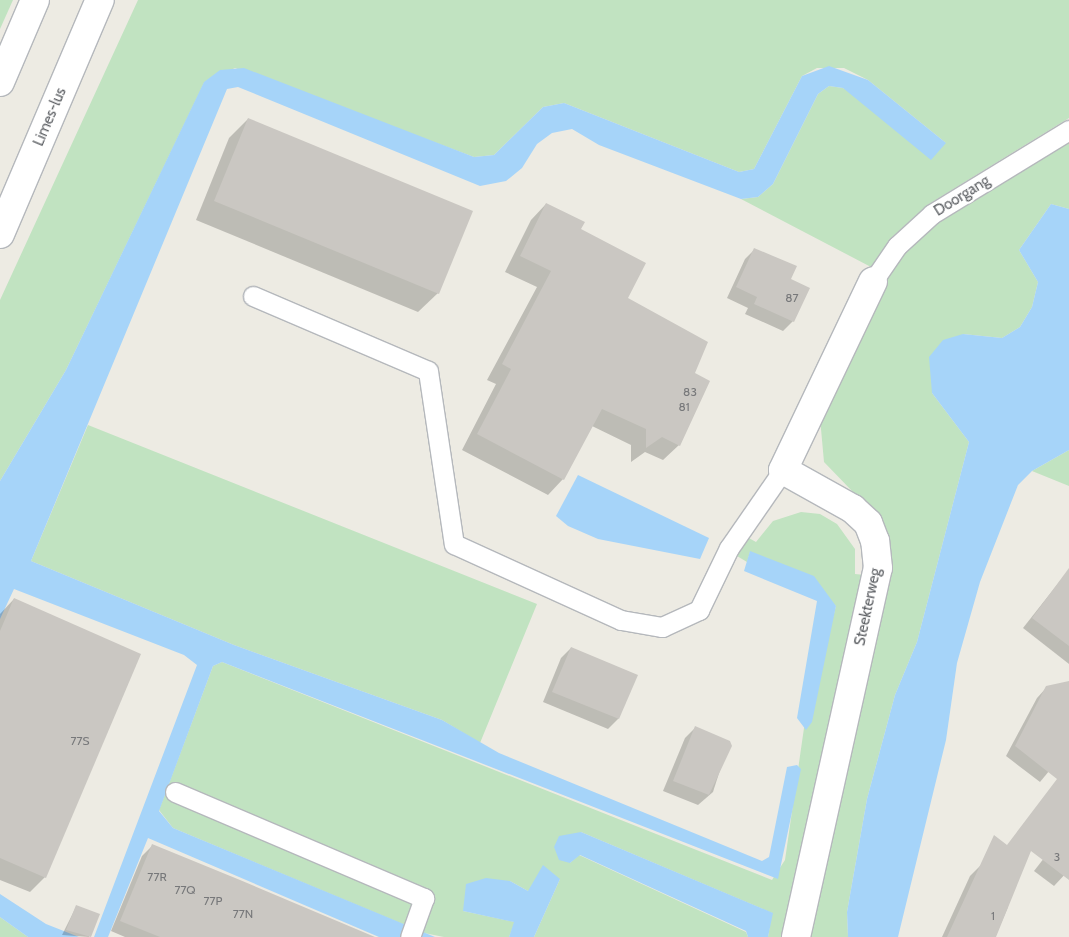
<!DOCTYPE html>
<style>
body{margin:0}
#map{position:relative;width:1069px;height:937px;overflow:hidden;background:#edebe3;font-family:Cabin,sans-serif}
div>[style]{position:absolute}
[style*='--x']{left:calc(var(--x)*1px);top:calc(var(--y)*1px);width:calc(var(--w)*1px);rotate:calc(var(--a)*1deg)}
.green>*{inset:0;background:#c1e3c1}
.water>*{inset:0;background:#a6d4f9}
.shadow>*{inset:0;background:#0003}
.building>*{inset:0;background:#cac7c2}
.roads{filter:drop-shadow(1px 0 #b5b8bc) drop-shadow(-1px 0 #b5b8bc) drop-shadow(0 1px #b5b8bc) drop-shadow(0 -1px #b5b8bc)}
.service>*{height:19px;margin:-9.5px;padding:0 9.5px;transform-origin:9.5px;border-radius:9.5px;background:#fff}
.minor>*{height:28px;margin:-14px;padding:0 14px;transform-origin:14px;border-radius:14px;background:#fff}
.secondary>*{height:28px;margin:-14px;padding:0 14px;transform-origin:14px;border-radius:14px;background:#fff}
span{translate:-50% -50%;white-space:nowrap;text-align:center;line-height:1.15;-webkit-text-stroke:4px #fff;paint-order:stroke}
.number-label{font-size:12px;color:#77787a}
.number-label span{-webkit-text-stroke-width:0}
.street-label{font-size:15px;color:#5b5e62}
</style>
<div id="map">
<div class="green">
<i style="clip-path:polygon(0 0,13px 0,0 29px)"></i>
<i style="clip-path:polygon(138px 0,1069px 0,1069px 118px,929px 204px,891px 238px,871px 267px,741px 199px,758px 197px,773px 184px,818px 94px,829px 86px,843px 88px,946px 143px,868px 80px,844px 68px,817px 68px,802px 76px,754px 169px,739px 172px,564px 103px,543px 107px,494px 155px,474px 157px,235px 68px,204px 83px,66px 370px,0 481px,0 300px)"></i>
<i style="clip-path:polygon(1069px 139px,1069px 209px,1051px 204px,1019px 250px,1038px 282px,1032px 307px,1020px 327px,1002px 338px,963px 334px,932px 393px,969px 442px,917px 642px,895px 695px,867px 799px,847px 912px,848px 937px,811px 937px,886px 599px,890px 561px,888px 537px,881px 521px,824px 462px,820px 418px,894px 263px,939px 219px)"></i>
<i style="clip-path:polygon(88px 425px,537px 604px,480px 743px,442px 720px,234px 645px,31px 561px)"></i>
<i style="clip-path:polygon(1069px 450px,1069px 486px,1032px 471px)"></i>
<i style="clip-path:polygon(801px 512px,820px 514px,837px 524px,855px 549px,855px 574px,865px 575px,785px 937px,768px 937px,772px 913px,581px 832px,570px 863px,579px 855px,746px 932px,748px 937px,534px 937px,560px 879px,528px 891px,510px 881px,463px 911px,515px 922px,509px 937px,444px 937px,424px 933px,173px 828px,159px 810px,213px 666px,222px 662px,772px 880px,785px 860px,804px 728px,836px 606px,750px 552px,747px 562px,737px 556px,747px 537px,756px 542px,773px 521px)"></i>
<i style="clip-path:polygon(0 917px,28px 937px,0 937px)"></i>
</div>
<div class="water">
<i style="clip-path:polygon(829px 66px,868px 80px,946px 143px,931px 160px,843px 88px,829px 86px,818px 94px,773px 184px,758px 197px,741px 199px,599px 145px,572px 129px,552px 133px,537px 144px,522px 168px,506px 181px,480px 186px,238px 87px,227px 89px,31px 561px,234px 645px,442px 720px,499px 753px,762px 861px,769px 857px,787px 767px,797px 765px,801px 769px,778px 879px,222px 662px,213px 666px,159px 811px,173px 828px,435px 937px,379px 937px,148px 838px,108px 937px,94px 937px,197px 665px,184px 655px,14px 589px,0 619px,0 481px,66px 370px,204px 82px,220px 70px,244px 68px,474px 157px,494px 155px,543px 107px,564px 103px,739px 172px,754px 169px,802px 76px)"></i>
<i style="clip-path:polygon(1051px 204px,1069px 209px,1069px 450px,1032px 471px,1018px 485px,980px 582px,957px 663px,946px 740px,898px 937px,848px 937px,847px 912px,867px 799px,895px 695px,917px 642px,969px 442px,932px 393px,929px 357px,943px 340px,963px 334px,1002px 338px,1020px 327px,1032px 307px,1038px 282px,1019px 250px)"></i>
<i style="clip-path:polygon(578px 475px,709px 538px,700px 559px,598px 539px,568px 526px,556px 516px)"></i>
<i style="clip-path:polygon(750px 551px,814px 576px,836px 606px,812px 722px,806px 730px,797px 718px,817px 601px,744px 571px)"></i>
<i style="clip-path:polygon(581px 832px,773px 913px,768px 937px,748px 937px,746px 931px,580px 855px,570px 863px,559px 860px,554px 847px,559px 836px)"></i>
<i style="clip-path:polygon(543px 865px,560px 879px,534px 937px,509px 937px,514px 922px,463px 911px,466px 884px,486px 878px,510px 881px,528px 891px)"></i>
<i style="clip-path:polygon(0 894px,46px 924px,79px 937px,28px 937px,0 917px)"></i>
</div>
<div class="shadow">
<i style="clip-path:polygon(248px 119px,438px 293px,418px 312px,196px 220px,229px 138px)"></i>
<i style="clip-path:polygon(546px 204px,580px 230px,626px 298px,679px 445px,663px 460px,645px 452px,631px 462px,631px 445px,592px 426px,563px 479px,548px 495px,462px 450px,496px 384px,487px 380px,537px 287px,505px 272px,531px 220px)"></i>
<i style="clip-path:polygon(755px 249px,789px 280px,793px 321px,783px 331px,745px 314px,748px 308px,727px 298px,745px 259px)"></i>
<i style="clip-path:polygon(1064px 576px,1069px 580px,1069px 664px,1023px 628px)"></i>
<i style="clip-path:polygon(14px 599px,45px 877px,30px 892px,0 880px,0 614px)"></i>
<i style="clip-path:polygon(571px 648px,636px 675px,618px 719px,608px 729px,543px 702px,561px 658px)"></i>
<i style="clip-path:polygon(1069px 682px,1069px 747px,1040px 782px,1006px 756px,1037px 698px,1047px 687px)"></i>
<i style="clip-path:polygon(695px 728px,729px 742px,713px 792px,698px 805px,663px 791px,685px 738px)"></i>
<i style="clip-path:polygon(1069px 826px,1069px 870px,1054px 886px,1034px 871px)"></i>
<i style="clip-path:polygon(152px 846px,354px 937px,125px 937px,111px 931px,142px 856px)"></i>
<i style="clip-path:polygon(980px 866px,1008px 907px,995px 937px,942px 937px,970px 876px)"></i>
<i style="clip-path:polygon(76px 907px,98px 915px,89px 937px,62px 935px)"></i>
</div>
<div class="building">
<i style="clip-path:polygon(248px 118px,473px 211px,439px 294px,214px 201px)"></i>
<i style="clip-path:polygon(546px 203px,585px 222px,581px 229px,646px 263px,628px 298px,708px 342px,695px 373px,710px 381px,680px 446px,662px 437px,646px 448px,646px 429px,602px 409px,564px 480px,477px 434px,511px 369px,502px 364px,551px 271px,520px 256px)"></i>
<i style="clip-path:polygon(754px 248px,797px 266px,791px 279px,810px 288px,794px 322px,754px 304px,757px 297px,736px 287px)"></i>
<i style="clip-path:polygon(1069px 568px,1069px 646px,1032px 618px)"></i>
<i style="clip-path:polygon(14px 598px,141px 654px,46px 878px,0 858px,0 631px)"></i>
<i style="clip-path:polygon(571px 647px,638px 675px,619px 719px,552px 692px)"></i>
<i style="clip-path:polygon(1069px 681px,1069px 880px,1031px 851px,996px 937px,947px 937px,994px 835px,1007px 845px,1057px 779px,1015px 746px,1046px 686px)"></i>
<i style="clip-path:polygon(695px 726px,730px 741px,732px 746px,709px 795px,673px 781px)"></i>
<i style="clip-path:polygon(152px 844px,240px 880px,375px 937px,160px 937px,120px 921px)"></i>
<i style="clip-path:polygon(76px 905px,100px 914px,91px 937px,66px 930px)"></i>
</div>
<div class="roads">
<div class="service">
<i style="--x:873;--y:281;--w:42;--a:-55.6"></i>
<i style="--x:897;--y:246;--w:47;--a:-42.4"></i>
<i style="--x:932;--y:214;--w:161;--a:-31.5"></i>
<i style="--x:253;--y:296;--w:190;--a:23.2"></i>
<i style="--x:428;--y:371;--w:175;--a:81.5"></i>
<i style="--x:454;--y:544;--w:183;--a:24.5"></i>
<i style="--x:621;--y:620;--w:42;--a:9.7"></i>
<i style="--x:662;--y:627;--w:41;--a:-24.7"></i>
<i style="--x:699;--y:610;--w:69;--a:-64.2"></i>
<i style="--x:729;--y:548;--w:95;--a:-55.3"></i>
<i style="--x:175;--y:792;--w:271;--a:23.1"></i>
<i style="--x:424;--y:898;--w:41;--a:109.7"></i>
</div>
<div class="minor">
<i style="--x:796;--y:937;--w:378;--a:-77.5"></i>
<i style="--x:878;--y:568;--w:27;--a:-96"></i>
<i style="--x:875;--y:541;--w:19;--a:-111"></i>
<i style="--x:868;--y:523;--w:21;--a:-137"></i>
<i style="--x:853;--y:509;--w:80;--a:-150.9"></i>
<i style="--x:783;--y:470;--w:209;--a:-64.5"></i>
</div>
<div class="secondary">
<i style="--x:0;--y:82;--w:89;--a:-66.9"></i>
<i style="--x:0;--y:234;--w:254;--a:-66.9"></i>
</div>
</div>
<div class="number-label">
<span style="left:792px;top:298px">87</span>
<span style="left:690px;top:392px">83</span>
<span style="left:684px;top:407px">81</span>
<span style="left:80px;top:741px">77S</span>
<span style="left:1057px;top:857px">3</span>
<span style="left:157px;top:877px">77R</span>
<span style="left:185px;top:890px">77Q</span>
<span style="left:213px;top:901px">77P</span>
<span style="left:243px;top:914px">77N</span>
<span style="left:993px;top:916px">1</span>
</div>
<div class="street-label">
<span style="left:50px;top:117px;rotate:-67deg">Limes-lus</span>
<span style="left:962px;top:196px;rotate:-32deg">Doorgang</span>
<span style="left:868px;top:607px;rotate:-78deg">Steekterweg</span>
</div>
</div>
